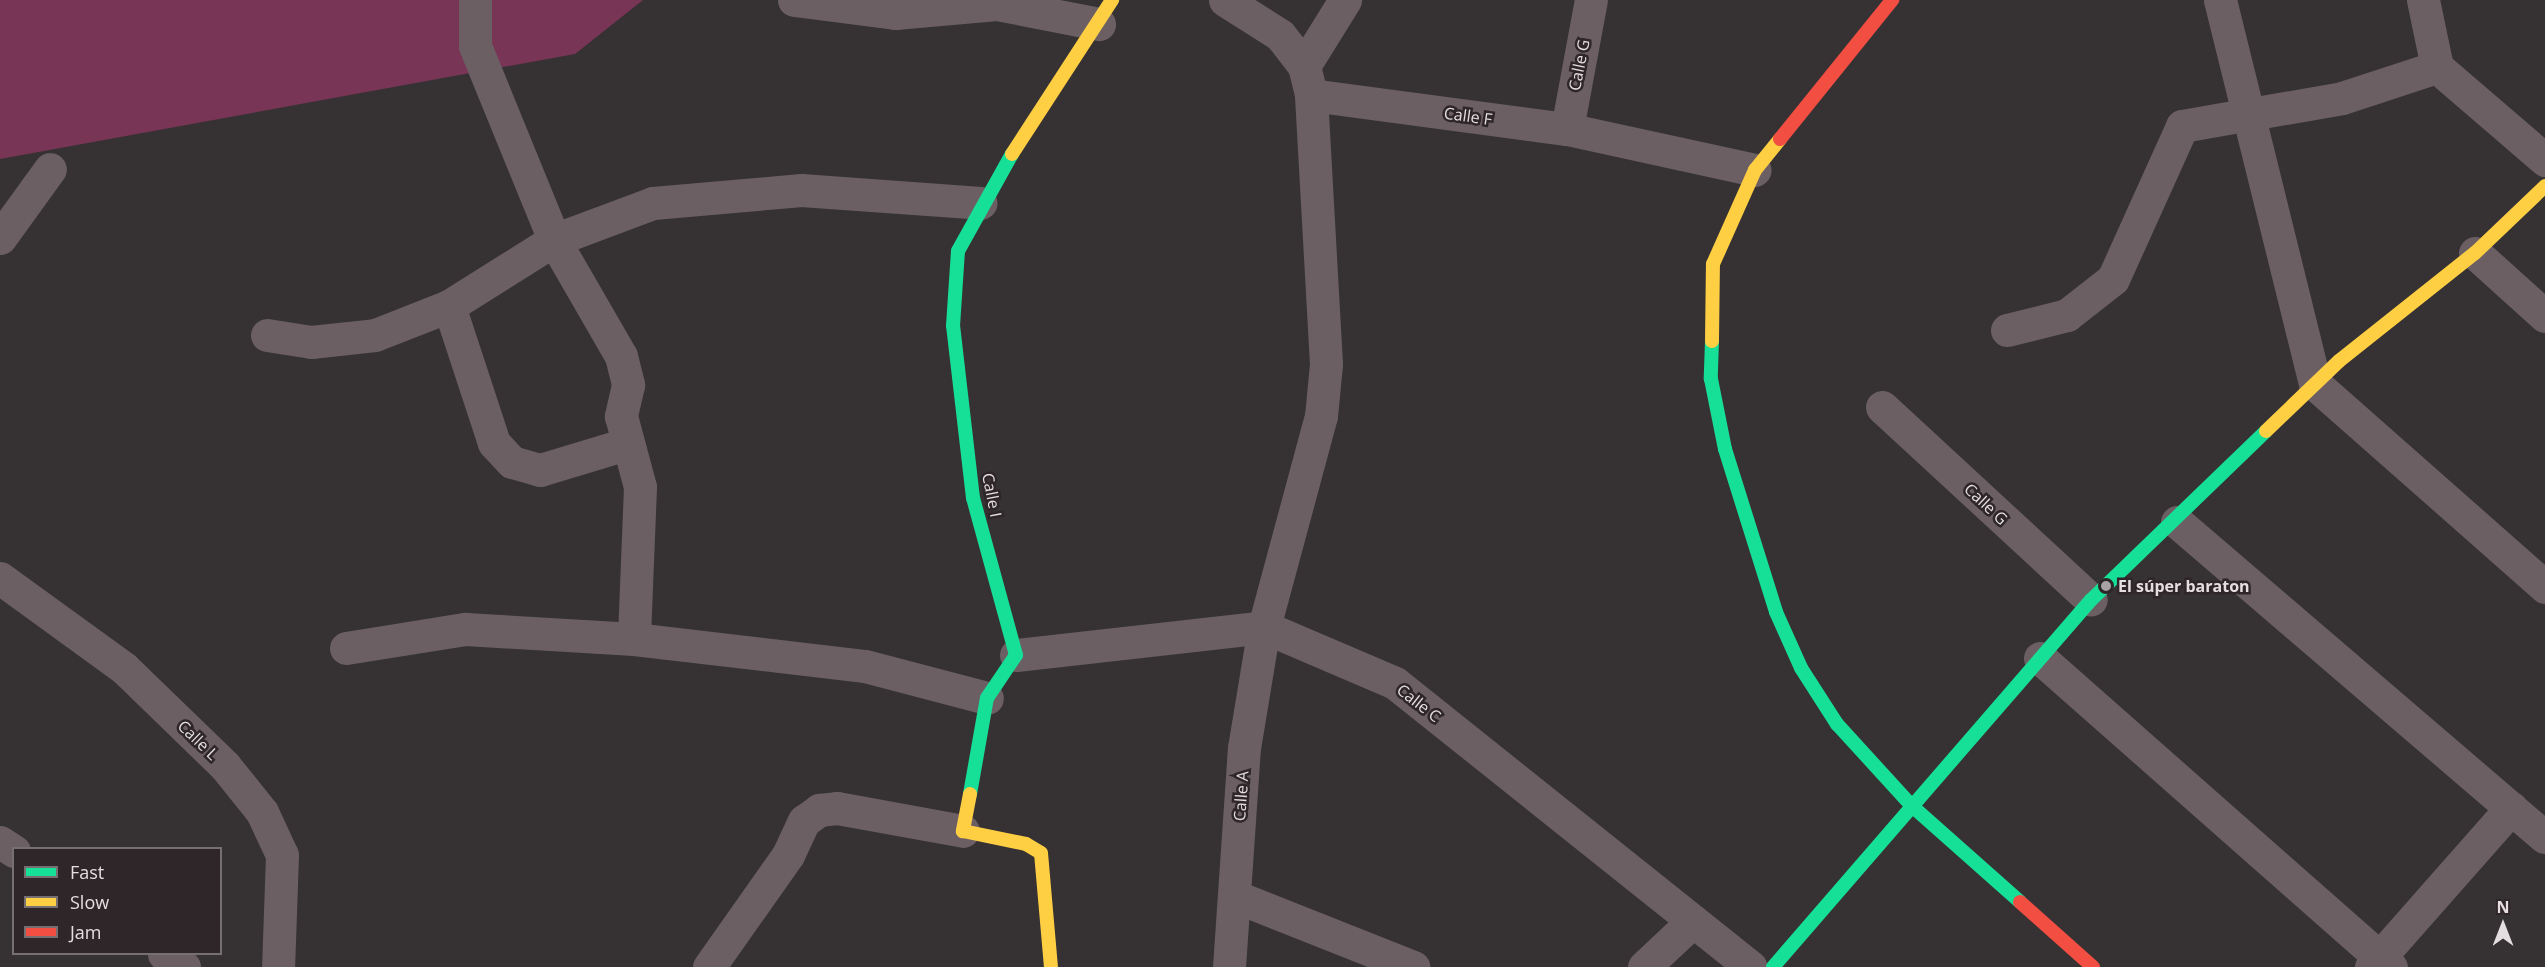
<!DOCTYPE html>
<meta charset="utf-8">
<style>
body{margin:0}
#map{position:relative;width:2545px;height:967px;overflow:hidden;background:#363234;font-family:"Open Sans",sans-serif}
div>[style]{position:absolute}
[style*='--x']{left:calc(var(--x)*1px);top:calc(var(--y)*1px);width:calc(var(--w)*1px);rotate:calc(var(--a)*1deg)}
.green>*{inset:0;background:#793555}
.street>*{height:33px;margin:-16.5px;padding:0 16.5px;transform-origin:16.5px;border-radius:16.5px;background:#6b5f64}
.fast>*{height:14px;margin:-7px;padding:0 7px;transform-origin:7px;border-radius:7px;background:#16e098}
.slow>*{height:14px;margin:-7px;padding:0 7px;transform-origin:7px;border-radius:7px;background:#ffcf43}
.jam>*{height:14px;margin:-7px;padding:0 7px;transform-origin:7px;border-radius:7px;background:#f24e42}
.dots>*{width:16px;height:16px;translate:-50% -50%;box-sizing:border-box;border:3px solid #2e2629;border-radius:50%}
span{translate:-50% -50%;white-space:nowrap;text-align:center;line-height:1.15;-webkit-text-stroke:5px #2e2629;paint-order:stroke}
.street-label{font-size:16px;color:#e4dee0}
.poi-label{font-size:16px;color:#e4dee0;font-weight:700}
.left{translate:0 -50%;text-align:left}
.legend{position:absolute;left:12px;top:847px;width:210px;height:108px;box-sizing:border-box;background:#2e2629;border:2px solid #777072;margin:0;padding:8px 10px;list-style:none;font-size:18px;color:#e4dee0}
.legend li{display:flex;align-items:center;gap:12px;height:30px}
.legend b{width:30px;border:2px solid #777072}
.north{position:absolute;left:2473px;top:895px;width:60px;height:60px;-webkit-text-stroke:4px #2e2629;paint-order:stroke;rotate:0deg;font-size:16px;font-weight:700;line-height:24px;text-align:center;color:#e4dee0}
.north::after{content:'';display:block;margin:auto;width:21px;height:27px;background:#e4dee0;clip-path:polygon(50% 0,100% 100%,50% 72%,0 100%)}
</style>
<div id="map">
<div class="green">
<i style="clip-path:polygon(0 0,643px 0,575px 54px,0 159px)"></i>
</div>
<div class="street">
<i style="--x:475;--y:0;--w:46;--a:90"></i>
<i style="--x:475;--y:46;--w:209;--a:67.8"></i>
<i style="--x:554;--y:240;--w:134;--a:60"></i>
<i style="--x:621;--y:356;--w:30;--a:76"></i>
<i style="--x:628;--y:385;--w:32;--a:103"></i>
<i style="--x:621;--y:416;--w:73;--a:75"></i>
<i style="--x:640;--y:487;--w:152;--a:92.3"></i>
<i style="--x:794;--y:0;--w:102;--a:7.3"></i>
<i style="--x:895;--y:13;--w:102;--a:-5"></i>
<i style="--x:997;--y:4;--w:104;--a:11.1"></i>
<i style="--x:1225;--y:0;--w:65;--a:32.5"></i>
<i style="--x:1280;--y:35;--w:39;--a:52"></i>
<i style="--x:1304;--y:66;--w:30;--a:76"></i>
<i style="--x:1311;--y:95;--w:258;--a:7.6"></i>
<i style="--x:1567;--y:129;--w:192;--a:12.3"></i>
<i style="--x:2220;--y:0;--w:396;--a:76.1"></i>
<i style="--x:2315;--y:384;--w:307;--a:41.4"></i>
<i style="--x:2423;--y:0;--w:68;--a:78.2"></i>
<i style="--x:2437;--y:67;--w:143;--a:40.7"></i>
<i style="--x:1304;--y:66;--w:78;--a:-58.2"></i>
<i style="--x:1567;--y:129;--w:131;--a:-79.5"></i>
<i style="--x:0;--y:238;--w:85;--a:-54.1"></i>
<i style="--x:2475;--y:253;--w:94;--a:42"></i>
<i style="--x:449;--y:306;--w:144;--a:71.8"></i>
<i style="--x:494;--y:443;--w:26;--a:47"></i>
<i style="--x:512;--y:462;--w:29;--a:16"></i>
<i style="--x:540;--y:470;--w:90;--a:-16.8"></i>
<i style="--x:2007;--y:330;--w:62;--a:-14"></i>
<i style="--x:2067;--y:315;--w:58;--a:-38"></i>
<i style="--x:2113;--y:279;--w:168;--a:-65.7"></i>
<i style="--x:2182;--y:126;--w:162;--a:-9.9"></i>
<i style="--x:2342;--y:98;--w:100;--a:-18.1"></i>
<i style="--x:267;--y:335;--w:45;--a:9"></i>
<i style="--x:311;--y:342;--w:64;--a:-6.2"></i>
<i style="--x:375;--y:335;--w:79;--a:-21.4"></i>
<i style="--x:449;--y:306;--w:124;--a:-32.2"></i>
<i style="--x:554;--y:240;--w:106;--a:-20.5"></i>
<i style="--x:653;--y:203;--w:149;--a:-5"></i>
<i style="--x:801;--y:190;--w:180;--a:4.1"></i>
<i style="--x:1882;--y:407;--w:284;--a:42.7"></i>
<i style="--x:2177;--y:522;--w:484;--a:40.6"></i>
<i style="--x:0;--y:578;--w:153;--a:36"></i>
<i style="--x:124;--y:668;--w:141;--a:44.1"></i>
<i style="--x:225;--y:766;--w:59;--a:51.2"></i>
<i style="--x:262;--y:812;--w:47;--a:65.1"></i>
<i style="--x:282;--y:855;--w:112;--a:92"></i>
<i style="--x:346;--y:648;--w:121;--a:-9.1"></i>
<i style="--x:465;--y:629;--w:169;--a:3.4"></i>
<i style="--x:634;--y:639;--w:233;--a:6.7"></i>
<i style="--x:865;--y:666;--w:126;--a:14.7"></i>
<i style="--x:1016;--y:655;--w:250;--a:-6.4"></i>
<i style="--x:1264;--y:627;--w:142;--a:23.1"></i>
<i style="--x:1395;--y:683;--w:455;--a:38.6"></i>
<i style="--x:2040;--y:658;--w:468;--a:41.4"></i>
<i style="--x:0;--y:842;--w:17;--a:33"></i>
<i style="--x:1234;--y:896;--w:193;--a:21.6"></i>
<i style="--x:164;--y:954;--w:24;--a:33"></i>
<i style="--x:709;--y:967;--w:137;--a:-54.8"></i>
<i style="--x:788;--y:855;--w:38;--a:-65"></i>
<i style="--x:804;--y:821;--w:19;--a:-36"></i>
<i style="--x:819;--y:810;--w:18;--a:-6"></i>
<i style="--x:837;--y:808;--w:128;--a:10.3"></i>
<i style="--x:1229;--y:967;--w:220;--a:-86.1"></i>
<i style="--x:1244;--y:748;--w:123;--a:-80.6"></i>
<i style="--x:1264;--y:627;--w:219;--a:-74.9"></i>
<i style="--x:1321;--y:416;--w:52;--a:-84.5"></i>
<i style="--x:1326;--y:364;--w:269;--a:-93.2"></i>
<i style="--x:1644;--y:967;--w:67;--a:-43.2"></i>
<i style="--x:2371;--y:967;--w:212;--a:-48.6"></i>
</div>
<div class="fast">
<i style="--x:1712;--y:341;--w:38;--a:92"></i>
<i style="--x:1711;--y:379;--w:71;--a:78.7"></i>
<i style="--x:1725;--y:449;--w:171;--a:72.6"></i>
<i style="--x:1776;--y:612;--w:61;--a:65.9"></i>
<i style="--x:1801;--y:668;--w:67;--a:57.3"></i>
<i style="--x:1837;--y:724;--w:111;--a:47.6"></i>
<i style="--x:1912;--y:806;--w:144;--a:41.6"></i>
<i style="--x:970;--y:794;--w:97;--a:-80"></i>
<i style="--x:987;--y:698;--w:52;--a:-56"></i>
<i style="--x:1016;--y:655;--w:163;--a:-105.3"></i>
<i style="--x:973;--y:498;--w:173;--a:-96.6"></i>
<i style="--x:953;--y:326;--w:75;--a:-86.2"></i>
<i style="--x:958;--y:251;--w:111;--a:-60.9"></i>
<i style="--x:1773;--y:967;--w:486;--a:-49.1"></i>
<i style="--x:2091;--y:600;--w:243;--a:-44"></i>
</div>
<div class="slow">
<i style="--x:1012;--y:154;--w:184;--a:-57"></i>
<i style="--x:1712;--y:341;--w:77;--a:-89.3"></i>
<i style="--x:1713;--y:264;--w:103;--a:-65.9"></i>
<i style="--x:1755;--y:170;--w:40;--a:-51"></i>
<i style="--x:2266;--y:431;--w:101;--a:-43.8"></i>
<i style="--x:2339;--y:361;--w:174;--a:-38.5"></i>
<i style="--x:2475;--y:253;--w:97;--a:-43.7"></i>
<i style="--x:970;--y:794;--w:38;--a:101"></i>
<i style="--x:963;--y:831;--w:64;--a:11.7"></i>
<i style="--x:1026;--y:844;--w:17;--a:31"></i>
<i style="--x:1041;--y:853;--w:114;--a:85"></i>
</div>
<div class="jam">
<i style="--x:1780;--y:139;--w:179;--a:-51.1"></i>
<i style="--x:2020;--y:902;--w:98;--a:41.7"></i>
</div>
<div class="dots">
<i style="left:2106px;top:586px;background:#a7a2a4"></i>
</div>
<div class="street-label">
<span style="left:1579px;top:65px;rotate:-79deg">Calle G</span>
<span style="left:1468px;top:116px;rotate:8deg">Calle F</span>
<span style="left:992px;top:495px;rotate:79deg">Calle I</span>
<span style="left:1986px;top:504px;rotate:43deg">Calle G</span>
<span style="left:1419px;top:703px;rotate:38deg">Calle C</span>
<span style="left:198px;top:740px;rotate:44deg">Calle L</span>
<span style="left:1241px;top:796px;rotate:-86deg">Calle A</span>
</div>
<div class="poi-label">
<span class="left" style="left:2118px;top:586px">El súper baraton</span>
</div>
<ul class="legend">
<li><b style="height:8px;background:#16e098"></b>Fast</li>
<li><b style="height:8px;background:#ffcf43"></b>Slow</li>
<li><b style="height:8px;background:#f24e42"></b>Jam</li>
</ul>
<div class="north">N</div>
</div>
